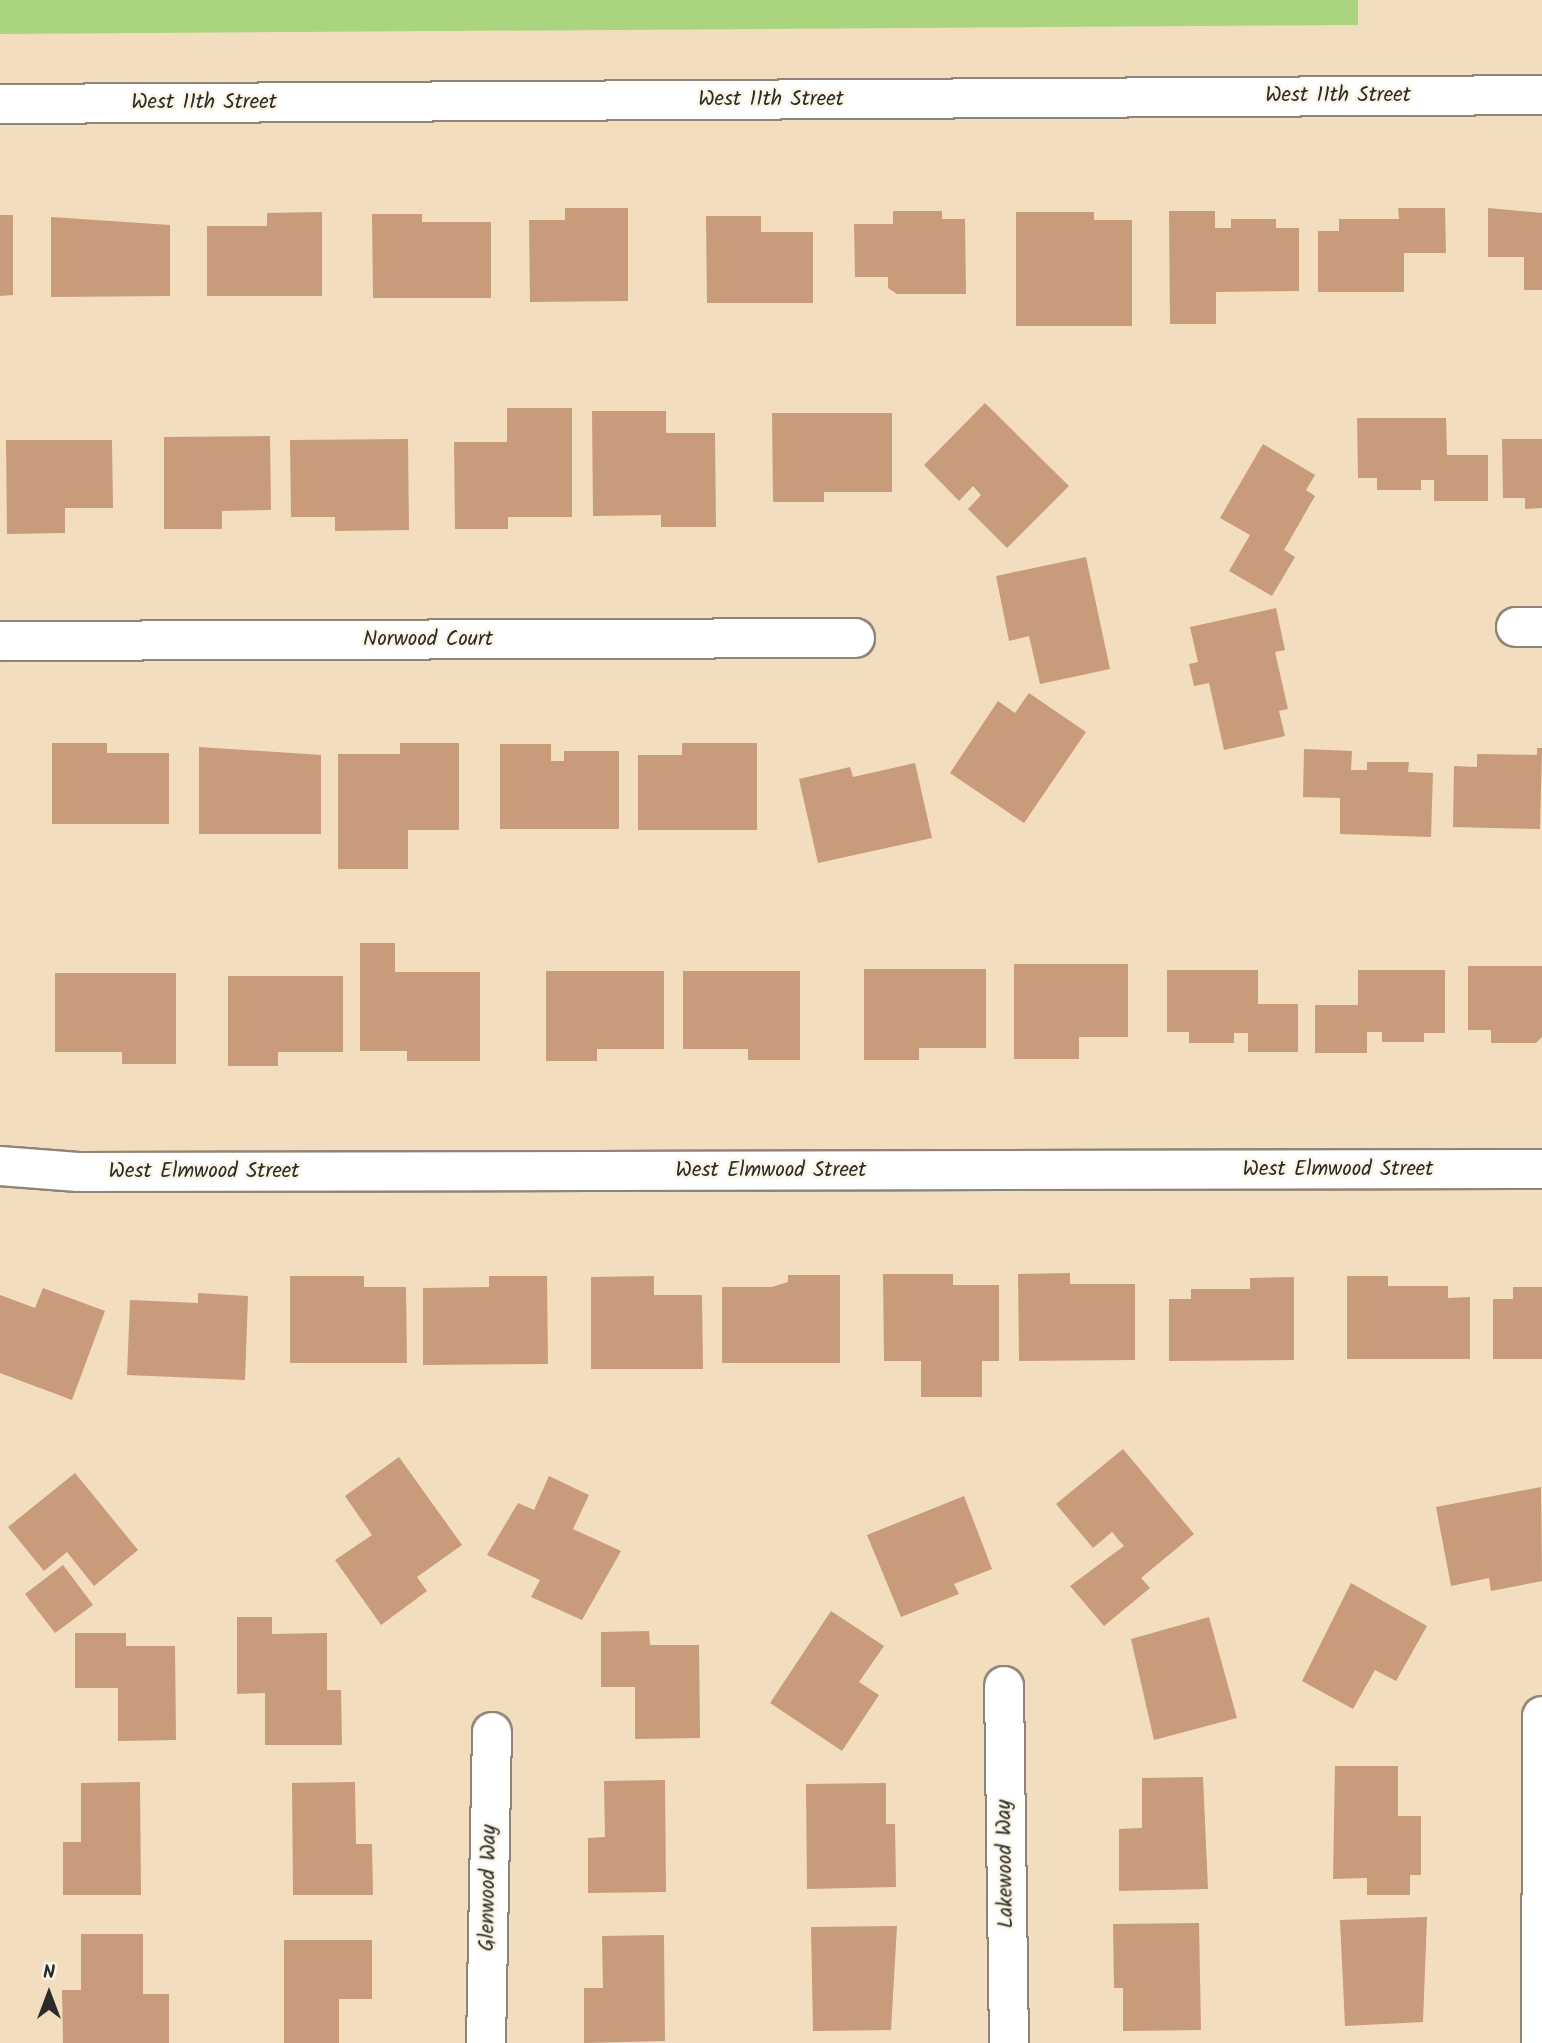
<!DOCTYPE html>
<style>
body{margin:0}
#map{position:relative;width:1542px;height:2043px;overflow:hidden;background:#f3ddbf;font-family:Kalam,sans-serif}
div>[style]{position:absolute}
[style*='--x']{left:calc(var(--x)*1px);top:calc(var(--y)*1px);width:calc(var(--w)*1px);rotate:calc(var(--a)*1deg)}
.green>*{inset:0;background:#abd47f}
.building>*{inset:0;background:#c89b7a}
.roads{filter:drop-shadow(2px 0 #8f8475) drop-shadow(-2px 0 #8f8475) drop-shadow(0 2px #8f8475) drop-shadow(0 -2px #8f8475)}
.minor>*{height:38px;margin:-19px;padding:0 19px;transform-origin:19px;border-radius:19px;background:#fff}
span{translate:-50% -50%;white-space:nowrap;text-align:center;line-height:1.15;-webkit-text-stroke:5px #fcf5e5;paint-order:stroke}
.street-label{font-size:21px;color:#2b2b2b}
.north{position:absolute;left:14px;top:1959px;width:70px;height:70px;-webkit-text-stroke:5px #fcf5e5;paint-order:stroke;rotate:0deg;font-size:19px;font-weight:700;line-height:28px;text-align:center;color:#2b2b2b}
.north::after{content:'';display:block;margin:auto;width:24px;height:32px;background:#2b2b2b;clip-path:polygon(50% 0,100% 100%,50% 72%,0 100%)}
</style>
<div id="map">
<div class="green">
<i style="clip-path:polygon(0 0,1358px 0,1358px 25px,0 34px)"></i>
</div>
<div class="building">
<i style="clip-path:polygon(565px 208px,628px 208px,628px 301px,530px 302px,529px 220px,565px 220px)"></i>
<i style="clip-path:polygon(1398px 208px,1445px 208px,1446px 253px,1404px 253px,1404px 292px,1318px 292px,1318px 231px,1339px 231px,1339px 219px,1399px 219px)"></i>
<i style="clip-path:polygon(1488px 208px,1542px 213px,1542px 290px,1524px 290px,1524px 257px,1488px 257px)"></i>
<i style="clip-path:polygon(893px 211px,942px 211px,942px 219px,965px 219px,966px 294px,897px 294px,888px 288px,888px 277px,855px 277px,854px 224px,893px 224px)"></i>
<i style="clip-path:polygon(1169px 211px,1215px 211px,1215px 228px,1231px 228px,1231px 219px,1276px 219px,1276px 228px,1299px 228px,1299px 291px,1216px 292px,1216px 324px,1170px 324px)"></i>
<i style="clip-path:polygon(322px 212px,322px 296px,207px 296px,207px 226px,267px 226px,267px 213px)"></i>
<i style="clip-path:polygon(1016px 212px,1094px 212px,1094px 220px,1132px 220px,1132px 326px,1016px 326px)"></i>
<i style="clip-path:polygon(372px 214px,422px 214px,422px 222px,491px 222px,491px 298px,373px 298px)"></i>
<i style="clip-path:polygon(0 215px,13px 215px,13px 295px,0 296px)"></i>
<i style="clip-path:polygon(706px 216px,761px 216px,761px 232px,813px 232px,813px 303px,707px 303px)"></i>
<i style="clip-path:polygon(51px 217px,170px 225px,170px 296px,51px 297px)"></i>
<i style="clip-path:polygon(985px 403px,1069px 486px,1007px 548px,968px 509px,981px 495px,973px 486px,959px 501px,924px 465px)"></i>
<i style="clip-path:polygon(507px 408px,572px 408px,572px 517px,508px 517px,508px 529px,455px 529px,454px 442px,507px 442px)"></i>
<i style="clip-path:polygon(592px 411px,666px 411px,666px 433px,715px 433px,716px 527px,661px 527px,661px 515px,593px 516px)"></i>
<i style="clip-path:polygon(772px 413px,892px 413px,892px 492px,824px 492px,824px 502px,773px 502px)"></i>
<i style="clip-path:polygon(1357px 418px,1446px 418px,1447px 455px,1488px 455px,1488px 501px,1434px 501px,1434px 480px,1421px 480px,1421px 490px,1377px 490px,1377px 478px,1358px 478px)"></i>
<i style="clip-path:polygon(270px 436px,271px 510px,222px 511px,222px 529px,164px 529px,164px 437px)"></i>
<i style="clip-path:polygon(408px 439px,409px 530px,335px 531px,335px 517px,291px 517px,290px 440px)"></i>
<i style="clip-path:polygon(1502px 439px,1542px 439px,1542px 508px,1525px 509px,1525px 498px,1503px 498px)"></i>
<i style="clip-path:polygon(6px 440px,112px 440px,113px 508px,65px 508px,65px 533px,7px 534px)"></i>
<i style="clip-path:polygon(1263px 444px,1315px 475px,1306px 490px,1315px 496px,1284px 550px,1295px 557px,1272px 596px,1229px 571px,1250px 535px,1220px 518px)"></i>
<i style="clip-path:polygon(1086px 557px,1110px 669px,1040px 684px,1029px 636px,1009px 641px,996px 576px)"></i>
<i style="clip-path:polygon(1276px 608px,1285px 650px,1275px 652px,1288px 709px,1279px 711px,1285px 736px,1224px 750px,1209px 683px,1194px 686px,1189px 664px,1198px 662px,1190px 627px)"></i>
<i style="clip-path:polygon(1029px 693px,1086px 732px,1024px 823px,950px 773px,998px 701px,1015px 713px)"></i>
<i style="clip-path:polygon(52px 743px,107px 743px,107px 753px,169px 753px,169px 824px,52px 824px)"></i>
<i style="clip-path:polygon(400px 743px,459px 743px,459px 830px,408px 830px,408px 869px,338px 869px,338px 754px,400px 754px)"></i>
<i style="clip-path:polygon(682px 743px,757px 743px,757px 830px,638px 830px,638px 755px,682px 755px)"></i>
<i style="clip-path:polygon(500px 744px,551px 744px,551px 761px,564px 761px,564px 751px,619px 751px,619px 829px,500px 829px)"></i>
<i style="clip-path:polygon(199px 747px,321px 755px,321px 834px,199px 834px)"></i>
<i style="clip-path:polygon(1537px 748px,1542px 748px,1540px 829px,1453px 827px,1454px 766px,1477px 767px,1477px 754px,1537px 755px)"></i>
<i style="clip-path:polygon(1304px 749px,1352px 751px,1351px 770px,1367px 770px,1367px 762px,1409px 762px,1408px 772px,1433px 773px,1431px 837px,1340px 834px,1340px 798px,1303px 797px)"></i>
<i style="clip-path:polygon(915px 763px,932px 838px,818px 863px,799px 779px,850px 767px,853px 777px)"></i>
<i style="clip-path:polygon(360px 943px,395px 943px,395px 972px,480px 972px,480px 1061px,407px 1061px,407px 1051px,360px 1051px)"></i>
<i style="clip-path:polygon(1014px 964px,1128px 964px,1128px 1037px,1079px 1037px,1079px 1059px,1014px 1059px)"></i>
<i style="clip-path:polygon(1468px 966px,1542px 966px,1542px 1037px,1536px 1043px,1491px 1043px,1491px 1030px,1468px 1030px)"></i>
<i style="clip-path:polygon(864px 969px,986px 969px,986px 1048px,919px 1048px,919px 1060px,864px 1060px)"></i>
<i style="clip-path:polygon(1167px 970px,1258px 970px,1258px 1004px,1298px 1004px,1298px 1052px,1248px 1052px,1248px 1033px,1234px 1033px,1234px 1043px,1189px 1043px,1189px 1032px,1167px 1032px)"></i>
<i style="clip-path:polygon(1358px 970px,1445px 970px,1445px 1033px,1424px 1033px,1424px 1042px,1382px 1042px,1382px 1032px,1367px 1032px,1367px 1053px,1315px 1053px,1315px 1005px,1358px 1005px)"></i>
<i style="clip-path:polygon(546px 971px,664px 971px,664px 1049px,597px 1049px,597px 1061px,546px 1061px)"></i>
<i style="clip-path:polygon(683px 971px,800px 971px,800px 1060px,748px 1060px,748px 1049px,683px 1049px)"></i>
<i style="clip-path:polygon(55px 973px,176px 973px,176px 1064px,122px 1064px,122px 1052px,55px 1052px)"></i>
<i style="clip-path:polygon(228px 976px,343px 976px,343px 1052px,278px 1052px,278px 1066px,228px 1066px)"></i>
<i style="clip-path:polygon(1070px 1273px,1070px 1284px,1135px 1284px,1135px 1360px,1019px 1361px,1018px 1274px)"></i>
<i style="clip-path:polygon(883px 1274px,953px 1274px,953px 1285px,999px 1285px,999px 1361px,982px 1361px,982px 1397px,921px 1397px,921px 1361px,884px 1361px)"></i>
<i style="clip-path:polygon(788px 1275px,840px 1275px,840px 1363px,722px 1363px,722px 1287px,772px 1287px,788px 1282px)"></i>
<i style="clip-path:polygon(290px 1276px,364px 1276px,364px 1287px,406px 1287px,407px 1363px,290px 1363px)"></i>
<i style="clip-path:polygon(489px 1276px,547px 1276px,548px 1364px,423px 1365px,423px 1288px,489px 1287px)"></i>
<i style="clip-path:polygon(654px 1276px,654px 1295px,702px 1295px,703px 1369px,591px 1369px,591px 1277px)"></i>
<i style="clip-path:polygon(1347px 1276px,1388px 1276px,1388px 1286px,1448px 1286px,1448px 1298px,1470px 1297px,1470px 1359px,1347px 1359px)"></i>
<i style="clip-path:polygon(1294px 1277px,1294px 1360px,1169px 1361px,1169px 1299px,1191px 1299px,1191px 1289px,1250px 1289px,1250px 1278px)"></i>
<i style="clip-path:polygon(1513px 1287px,1542px 1287px,1542px 1359px,1493px 1359px,1493px 1299px,1513px 1299px)"></i>
<i style="clip-path:polygon(43px 1288px,105px 1311px,72px 1400px,0 1373px,0 1295px,35px 1308px)"></i>
<i style="clip-path:polygon(198px 1293px,248px 1296px,245px 1380px,127px 1375px,130px 1300px,198px 1303px)"></i>
<i style="clip-path:polygon(1123px 1449px,1194px 1534px,1141px 1578px,1150px 1588px,1104px 1626px,1070px 1586px,1124px 1546px,1112px 1532px,1093px 1548px,1056px 1504px)"></i>
<i style="clip-path:polygon(399px 1457px,462px 1545px,417px 1577px,427px 1591px,381px 1625px,335px 1560px,372px 1535px,345px 1496px)"></i>
<i style="clip-path:polygon(75px 1473px,138px 1550px,94px 1586px,67px 1552px,44px 1571px,8px 1527px)"></i>
<i style="clip-path:polygon(549px 1476px,589px 1495px,573px 1529px,621px 1551px,582px 1620px,531px 1597px,540px 1580px,487px 1555px,518px 1503px,534px 1510px)"></i>
<i style="clip-path:polygon(1541px 1487px,1542px 1581px,1491px 1591px,1489px 1578px,1451px 1586px,1436px 1507px)"></i>
<i style="clip-path:polygon(964px 1496px,992px 1569px,954px 1584px,959px 1594px,901px 1617px,867px 1535px)"></i>
<i style="clip-path:polygon(63px 1565px,93px 1605px,55px 1633px,25px 1594px)"></i>
<i style="clip-path:polygon(1351px 1583px,1427px 1626px,1396px 1681px,1375px 1670px,1353px 1709px,1302px 1681px)"></i>
<i style="clip-path:polygon(831px 1611px,884px 1646px,859px 1682px,879px 1695px,842px 1751px,770px 1703px)"></i>
<i style="clip-path:polygon(237px 1617px,272px 1617px,272px 1634px,327px 1633px,327px 1690px,341px 1690px,342px 1745px,265px 1745px,265px 1693px,237px 1694px)"></i>
<i style="clip-path:polygon(1209px 1617px,1237px 1718px,1154px 1740px,1131px 1639px)"></i>
<i style="clip-path:polygon(649px 1631px,650px 1645px,699px 1645px,700px 1738px,635px 1739px,635px 1687px,601px 1687px,601px 1632px)"></i>
<i style="clip-path:polygon(75px 1633px,126px 1633px,126px 1646px,175px 1646px,176px 1740px,118px 1741px,118px 1688px,75px 1688px)"></i>
<i style="clip-path:polygon(1335px 1766px,1398px 1766px,1398px 1816px,1421px 1816px,1421px 1875px,1410px 1875px,1410px 1895px,1367px 1895px,1367px 1878px,1333px 1879px)"></i>
<i style="clip-path:polygon(1203px 1777px,1208px 1889px,1119px 1891px,1119px 1829px,1142px 1828px,1142px 1778px)"></i>
<i style="clip-path:polygon(665px 1780px,666px 1892px,588px 1893px,588px 1838px,605px 1837px,604px 1781px)"></i>
<i style="clip-path:polygon(140px 1782px,141px 1895px,63px 1895px,63px 1842px,81px 1842px,81px 1783px)"></i>
<i style="clip-path:polygon(355px 1782px,356px 1844px,372px 1844px,373px 1895px,293px 1895px,292px 1783px)"></i>
<i style="clip-path:polygon(886px 1783px,886px 1824px,895px 1824px,896px 1887px,807px 1889px,806px 1784px)"></i>
<i style="clip-path:polygon(1427px 1917px,1423px 2022px,1345px 2026px,1340px 1920px)"></i>
<i style="clip-path:polygon(1199px 1923px,1201px 2030px,1123px 2031px,1123px 1988px,1114px 1988px,1113px 1924px)"></i>
<i style="clip-path:polygon(897px 1926px,891px 2030px,813px 2031px,811px 1927px)"></i>
<i style="clip-path:polygon(81px 1934px,143px 1934px,143px 1994px,169px 1994px,169px 2043px,63px 2043px,62px 1990px,81px 1990px)"></i>
<i style="clip-path:polygon(664px 1935px,665px 2041px,584px 2043px,584px 1988px,603px 1988px,602px 1936px)"></i>
<i style="clip-path:polygon(284px 1940px,372px 1940px,372px 1999px,339px 1999px,339px 2043px,284px 2043px)"></i>
</div>
<div class="roads">
<div class="minor">
<i style="--x:0;--y:104;--w:1542;--a:-0.33"></i>
<i style="--x:1516;--y:627;--w:26;--a:0"></i>
<i style="--x:0;--y:641;--w:855;--a:-0.2"></i>
<i style="--x:0;--y:1166;--w:78;--a:4.4"></i>
<i style="--x:78;--y:1172;--w:1464;--a:-0.12"></i>
<i style="--x:1004;--y:1686;--w:357;--a:89.2"></i>
<i style="--x:486;--y:2043;--w:311;--a:-88.9"></i>
<i style="--x:1541;--y:2043;--w:327;--a:-89.8"></i>
</div>
</div>
<div class="street-label">
<span style="left:1338px;top:96px">West 11th Street</span>
<span style="left:771px;top:100px">West 11th Street</span>
<span style="left:204px;top:103px">West 11th Street</span>
<span style="left:428px;top:640px">Norwood Court</span>
<span style="left:1338px;top:1170px">West Elmwood Street</span>
<span style="left:771px;top:1171px">West Elmwood Street</span>
<span style="left:204px;top:1172px">West Elmwood Street</span>
<span style="left:1006px;top:1864px;rotate:-91deg">Lakewood Way</span>
<span style="left:489px;top:1888px;rotate:-89deg">Glenwood Way</span>
</div>
<div class="north">N</div>
</div>
